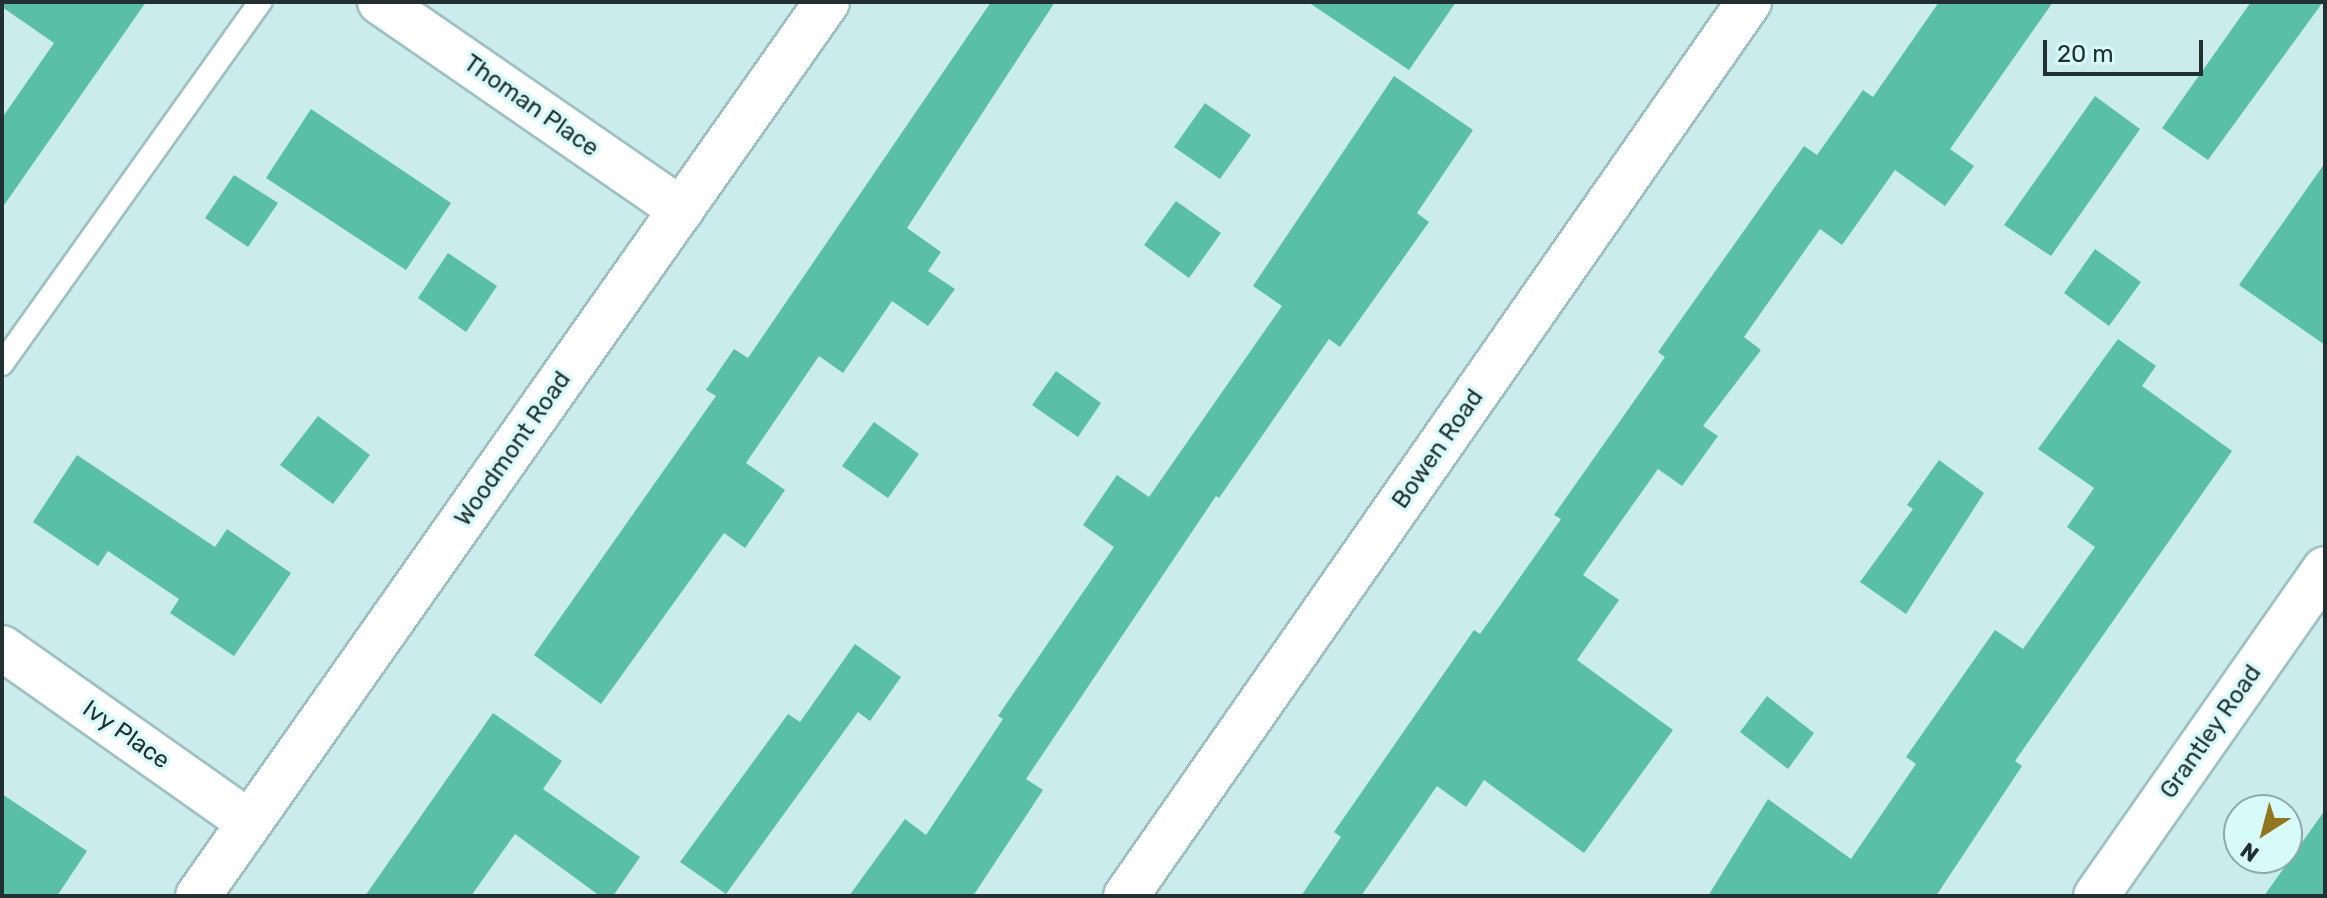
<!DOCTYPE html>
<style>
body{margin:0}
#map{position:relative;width:2327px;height:898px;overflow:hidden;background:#caeced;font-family:Rubik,sans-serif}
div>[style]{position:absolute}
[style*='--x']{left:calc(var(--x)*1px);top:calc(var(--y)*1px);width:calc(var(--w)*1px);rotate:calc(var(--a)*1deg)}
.building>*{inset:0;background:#5abfa7}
.roads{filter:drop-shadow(2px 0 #9fc0c1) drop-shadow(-2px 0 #9fc0c1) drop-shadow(0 2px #9fc0c1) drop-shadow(0 -2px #9fc0c1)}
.lane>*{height:22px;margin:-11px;padding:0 11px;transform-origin:11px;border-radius:11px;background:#fff}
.street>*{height:44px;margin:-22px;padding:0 22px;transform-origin:22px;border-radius:22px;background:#fff}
span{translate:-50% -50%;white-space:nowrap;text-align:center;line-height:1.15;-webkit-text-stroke:7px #d7fafa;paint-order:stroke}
.street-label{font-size:24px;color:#233031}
.frame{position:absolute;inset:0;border:4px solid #233031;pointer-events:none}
.north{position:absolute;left:2223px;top:794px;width:80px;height:80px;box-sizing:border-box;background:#d7fafa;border:2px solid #8fa9aa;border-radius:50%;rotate:216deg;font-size:22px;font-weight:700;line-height:32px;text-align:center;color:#233031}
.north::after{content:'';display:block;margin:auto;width:28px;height:36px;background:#93771e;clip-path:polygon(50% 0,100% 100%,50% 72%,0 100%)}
.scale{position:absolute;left:2043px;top:40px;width:160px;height:36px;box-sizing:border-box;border:4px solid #233031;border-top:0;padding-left:10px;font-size:24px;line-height:28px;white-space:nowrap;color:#233031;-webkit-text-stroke:6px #d7fafa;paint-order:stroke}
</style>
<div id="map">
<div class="building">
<i style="clip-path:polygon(2px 2px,146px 2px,2px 208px,2px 118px,54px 43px,2px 7px)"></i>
<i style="clip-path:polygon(991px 2px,1055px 2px,907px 228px,941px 252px,928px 271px,955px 289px,928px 326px,892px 301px,843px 373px,819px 356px,746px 463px,785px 490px,745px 548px,724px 533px,601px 704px,534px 655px,716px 396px,706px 390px,734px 349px,748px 358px)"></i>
<i style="clip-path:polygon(1308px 2px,1456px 2px,1409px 70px)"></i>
<i style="clip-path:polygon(1939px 2px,2053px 2px,1950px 149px,1974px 166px,1945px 206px,1895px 170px,1842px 245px,1820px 229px,1744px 337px,1761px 350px,1703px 426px,1718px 436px,1682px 486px,1658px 469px,1583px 575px,1619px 600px,1577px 660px,1673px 730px,1584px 853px,1484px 780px,1466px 807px,1437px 786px,1361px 896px,1301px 896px,1341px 837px,1334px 832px,1474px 630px,1480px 634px,1561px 519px,1554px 515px,1665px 357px,1658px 352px,1804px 146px,1817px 155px,1863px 90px,1873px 97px)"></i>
<i style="clip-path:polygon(2251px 2px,2323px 2px,2208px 160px,2162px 128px)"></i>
<i style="clip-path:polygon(1394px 76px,1473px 130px,1417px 213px,1429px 222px,1340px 347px,1329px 339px,1219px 498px,1216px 496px,1026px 779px,1043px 790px,973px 896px,849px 896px,905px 819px,926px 835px,1003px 719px,998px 716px,1114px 547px,1083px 525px,1117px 475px,1149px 497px,1282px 306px,1253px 286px)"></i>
<i style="clip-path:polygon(2095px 96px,2140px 129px,2051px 256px,2004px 225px)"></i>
<i style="clip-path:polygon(1205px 103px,1251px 135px,1220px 179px,1174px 147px)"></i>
<i style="clip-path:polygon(311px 109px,451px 203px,406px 270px,266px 178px)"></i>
<i style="clip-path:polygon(2325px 163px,2325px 345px,2239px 285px)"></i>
<i style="clip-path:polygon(234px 175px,278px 203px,248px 247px,205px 218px)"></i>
<i style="clip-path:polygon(1176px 201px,1221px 233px,1189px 278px,1144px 245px)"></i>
<i style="clip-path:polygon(2095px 249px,2141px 282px,2109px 326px,2064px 293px)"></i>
<i style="clip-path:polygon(448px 253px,497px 286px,466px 332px,418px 298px)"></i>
<i style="clip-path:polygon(2118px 339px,2156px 366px,2142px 386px,2232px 451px,2015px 761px,2022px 766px,1936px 896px,1708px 896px,1768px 799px,1851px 859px,1916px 764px,1906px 757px,1995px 630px,2023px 649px,2095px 547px,2067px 527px,2094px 488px,2038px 449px)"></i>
<i style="clip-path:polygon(1056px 371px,1101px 403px,1078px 437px,1032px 405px)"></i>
<i style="clip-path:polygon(318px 416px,370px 455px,333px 504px,280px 465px)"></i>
<i style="clip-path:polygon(874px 422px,919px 454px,888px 498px,842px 466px)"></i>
<i style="clip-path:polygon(77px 455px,215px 547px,227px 529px,291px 573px,234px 656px,170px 613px,179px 599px,108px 551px,98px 566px,33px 522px)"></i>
<i style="clip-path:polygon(1939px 460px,1984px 493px,1906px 614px,1860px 582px,1913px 509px,1907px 505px)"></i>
<i style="clip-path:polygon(855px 644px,901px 677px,870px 721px,858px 712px,726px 894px,680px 862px,788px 714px,800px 722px)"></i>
<i style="clip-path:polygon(1767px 696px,1814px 733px,1788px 769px,1740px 732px)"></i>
<i style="clip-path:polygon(493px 713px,562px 761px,543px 789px,640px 857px,613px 896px,600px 896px,515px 834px,471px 896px,365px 896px)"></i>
<i style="clip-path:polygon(2px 794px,87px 851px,57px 896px,2px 896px)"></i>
<i style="clip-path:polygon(2325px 810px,2325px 896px,2264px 896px)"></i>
</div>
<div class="roads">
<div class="lane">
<i style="--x:2;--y:364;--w:445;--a:-54.5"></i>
</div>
<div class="street">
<i style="--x:380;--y:2;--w:366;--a:34.6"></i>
<i style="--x:2;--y:648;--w:302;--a:35.2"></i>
<i style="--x:198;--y:896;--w:1093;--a:-54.87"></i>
<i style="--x:1126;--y:896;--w:1090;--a:-55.13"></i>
<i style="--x:2096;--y:896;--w:399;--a:-55"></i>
</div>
</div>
<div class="street-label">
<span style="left:531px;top:106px;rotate:35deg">Thoman Place</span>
<span style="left:513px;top:449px;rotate:-55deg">Woodmont Road</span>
<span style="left:1438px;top:449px;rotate:-55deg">Bowen Road</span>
<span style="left:2211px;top:732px;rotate:-55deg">Grantley Road</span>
<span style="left:126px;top:735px;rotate:35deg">Ivy Place</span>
</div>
<div class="frame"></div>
<div class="north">N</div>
<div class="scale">20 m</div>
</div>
